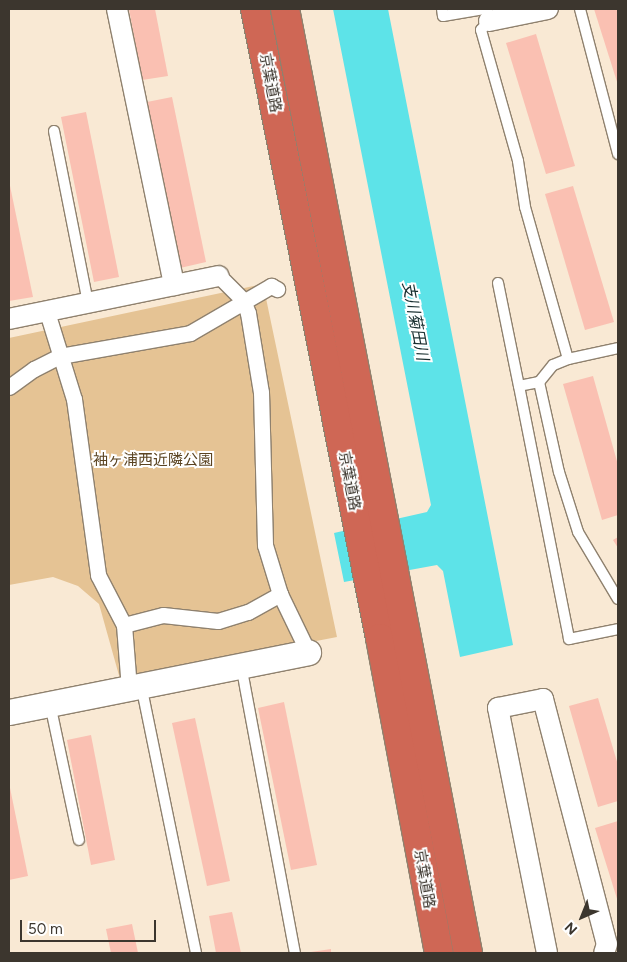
<!DOCTYPE html>
<meta charset="utf-8">
<style>
body{margin:0}
#map{position:relative;width:627px;height:962px;overflow:hidden;background:#f9e9d4;font-family:Figtree,"Noto Sans JP",sans-serif}
div>[style]{position:absolute}
[style*='--x']{left:calc(var(--x)*1px);top:calc(var(--y)*1px);width:calc(var(--w)*1px);rotate:calc(var(--a)*1deg)}
.green>*{inset:0;background:#e5c394}
.water>*{inset:0;background:#5de3e8}
.building>*{inset:0;background:#fac0b2}
.roads{filter:drop-shadow(1px 0 #8f816e) drop-shadow(-1px 0 #8f816e) drop-shadow(0 1px #8f816e) drop-shadow(0 -1px #8f816e)}
.service>*{height:10px;margin:-5px;padding:0 5px;transform-origin:5px;border-radius:5px;background:#fff}
.pedestrian>*{height:15px;margin:-7.5px;padding:0 7.5px;transform-origin:7.5px;border-radius:7.5px;background:#fff}
.minor>*{height:20px;margin:-10px;padding:0 10px;transform-origin:10px;border-radius:10px;background:#fff}
.tertiary>*{height:25px;margin:-12.5px;padding:0 12.5px;transform-origin:12.5px;border-radius:12.5px;background:#fff}
.motorway>*{height:28px;margin:-14px;padding:0 14px;transform-origin:14px;border-radius:14px;background:#cf6755}
span{translate:-50% -50%;white-space:nowrap;text-align:center;line-height:1.15;-webkit-text-stroke:4px #fff;paint-order:stroke}
.street-label{font-size:15px;color:#3c362e}
.park-label{font-size:15px;color:#5a4321}
.water-label{font-size:16px;color:#172e2f;font-style:italic}
.frame{position:absolute;inset:0;border:10px solid #3c362e;pointer-events:none}
.north{position:absolute;left:557px;top:892px;width:50px;height:50px;-webkit-text-stroke:4px #fff;paint-order:stroke;rotate:224deg;font-size:14px;font-weight:700;line-height:20px;text-align:center;color:#3c362e}
.north::after{content:'';display:block;margin:auto;width:18px;height:22px;background:#3c362e;clip-path:polygon(50% 0,100% 100%,50% 72%,0 100%)}
.scale{position:absolute;left:20px;top:920px;width:136px;height:22px;box-sizing:border-box;border:2px solid #3c362e;border-top:0;padding-left:6px;font-size:15px;line-height:18px;white-space:nowrap;color:#3c362e;-webkit-text-stroke:4px #fff;paint-order:stroke}
</style>
<div id="map">
<div class="green">
<i style="clip-path:polygon(263px 284px,337px 637px,120px 679px,99px 604px,78px 586px,53px 577px,9px 585px,9px 338px)"></i>
</div>
<div class="water">
<i style="clip-path:polygon(333px 9px,388px 9px,513px 645px,460px 657px,443px 571px,437px 565px,344px 582px,334px 533px,427px 512px,431px 505px)"></i>
</div>
<div class="building">
<i style="clip-path:polygon(129px 9px,155px 9px,168px 76px,142px 80px)"></i>
<i style="clip-path:polygon(594px 9px,618px 9px,618px 85px)"></i>
<i style="clip-path:polygon(536px 34px,575px 166px,546px 174px,506px 43px)"></i>
<i style="clip-path:polygon(172px 97px,206px 262px,180px 268px,147px 102px)"></i>
<i style="clip-path:polygon(86px 112px,119px 277px,94px 282px,61px 117px)"></i>
<i style="clip-path:polygon(9px 181px,33px 297px,9px 301px)"></i>
<i style="clip-path:polygon(573px 186px,614px 322px,585px 330px,545px 194px)"></i>
<i style="clip-path:polygon(593px 376px,618px 465px,618px 515px,602px 520px,563px 384px)"></i>
<i style="clip-path:polygon(618px 537px,618px 548px,613px 540px)"></i>
<i style="clip-path:polygon(598px 698px,618px 765px,618px 801px,598px 807px,569px 706px)"></i>
<i style="clip-path:polygon(284px 702px,317px 865px,291px 870px,258px 708px)"></i>
<i style="clip-path:polygon(195px 718px,230px 881px,207px 886px,172px 723px)"></i>
<i style="clip-path:polygon(91px 735px,115px 860px,91px 865px,67px 740px)"></i>
<i style="clip-path:polygon(9px 783px,28px 876px,9px 880px)"></i>
<i style="clip-path:polygon(618px 821px,618px 902px,595px 828px)"></i>
<i style="clip-path:polygon(232px 912px,241px 953px,216px 953px,209px 916px)"></i>
<i style="clip-path:polygon(132px 924px,138px 953px,111px 953px,106px 929px)"></i>
<i style="clip-path:polygon(331px 949px,331px 953px,311px 953px,311px 952px)"></i>
</div>
<div class="roads">
<div class="service">
<i style="--x:442;--y:9;--w:7;--a:82"></i>
<i style="--x:443;--y:16;--w:43;--a:-9.5"></i>
<i style="--x:487;--y:9;--w:12;--a:81"></i>
<i style="--x:489;--y:21;--w:12;--a:132"></i>
<i style="--x:481;--y:30;--w:136;--a:74.2"></i>
<i style="--x:518;--y:161;--w:47;--a:81.3"></i>
<i style="--x:525;--y:207;--w:158;--a:74.2"></i>
<i style="--x:568;--y:359;--w:16;--a:158"></i>
<i style="--x:553;--y:365;--w:22;--a:129"></i>
<i style="--x:539;--y:382;--w:20;--a:169"></i>
<i style="--x:519;--y:386;--w:258;--a:78.8"></i>
<i style="--x:569;--y:639;--w:50;--a:-11.5"></i>
<i style="--x:580;--y:9;--w:150;--a:75.3"></i>
<i style="--x:54;--y:131;--w:175;--a:78.8"></i>
<i style="--x:498;--y:283;--w:105;--a:78.5"></i>
<i style="--x:568;--y:359;--w:51;--a:-12.4"></i>
<i style="--x:539;--y:382;--w:92;--a:77.5"></i>
<i style="--x:559;--y:472;--w:63;--a:72.4"></i>
<i style="--x:578;--y:532;--w:78;--a:59.2"></i>
<i style="--x:241;--y:665;--w:293;--a:79.4"></i>
<i style="--x:141;--y:685;--w:274;--a:78.4"></i>
<i style="--x:50;--y:704;--w:139;--a:78"></i>
</div>
<div class="pedestrian">
<i style="--x:219;--y:276;--w:34;--a:45"></i>
<i style="--x:243;--y:300;--w:14;--a:69"></i>
<i style="--x:248;--y:313;--w:80;--a:80.7"></i>
<i style="--x:261;--y:392;--w:153;--a:88.5"></i>
<i style="--x:265;--y:545;--w:51;--a:73"></i>
<i style="--x:280;--y:594;--w:64;--a:64.2"></i>
<i style="--x:47;--y:312;--w:91;--a:72.8"></i>
<i style="--x:74;--y:399;--w:178;--a:82.2"></i>
<i style="--x:98;--y:575;--w:56;--a:62.5"></i>
<i style="--x:124;--y:625;--w:63;--a:85.5"></i>
<i style="--x:9;--y:387;--w:31;--a:-36"></i>
<i style="--x:34;--y:369;--w:29;--a:-27"></i>
<i style="--x:60;--y:356;--w:132;--a:-10"></i>
<i style="--x:190;--y:333;--w:94;--a:-30.1"></i>
<i style="--x:271;--y:286;--w:7;--a:27"></i>
<i style="--x:124;--y:625;--w:40;--a:-14.4"></i>
<i style="--x:163;--y:615;--w:55;--a:6.2"></i>
<i style="--x:218;--y:621;--w:31;--a:-17"></i>
<i style="--x:248;--y:612;--w:37;--a:-29"></i>
</div>
<div class="minor">
<i style="--x:117;--y:9;--w:282;--a:78.3"></i>
<i style="--x:489;--y:21;--w:60;--a:-11.5"></i>
<i style="--x:9;--y:319;--w:214;--a:-11.6"></i>
<i style="--x:547;--y:953;--w:250;--a:-101.3"></i>
<i style="--x:498;--y:708;--w:46;--a:-11.3"></i>
<i style="--x:543;--y:699;--w:253;--a:75.4"></i>
<i style="--x:607;--y:944;--w:9;--a:108"></i>
</div>
<div class="tertiary">
<i style="--x:9;--y:712;--w:305;--a:-11.3"></i>
</div>
<div class="motorway">
<i style="--x:255;--y:9;--w:641;--a:78.76"></i>
<i style="--x:380;--y:638;--w:320;--a:79.4"></i>
<i style="--x:285;--y:9;--w:962;--a:79.03"></i>
</div>
</div>
<div class="street-label">
<span style="left:270px;top:83px;rotate:79deg">京葉道路</span>
<span style="left:349px;top:481px;rotate:79deg">京葉道路</span>
<span style="left:424px;top:879px;rotate:80deg">京葉道路</span>
</div>
<div class="park-label">
<span style="left:153px;top:461px">袖ヶ浦西近隣公園</span>
</div>
<div class="water-label">
<span style="left:415px;top:321px;rotate:79deg">支川菊田川</span>
</div>
<div class="frame"></div>
<div class="north">N</div>
<div class="scale">50 m</div>
</div>
